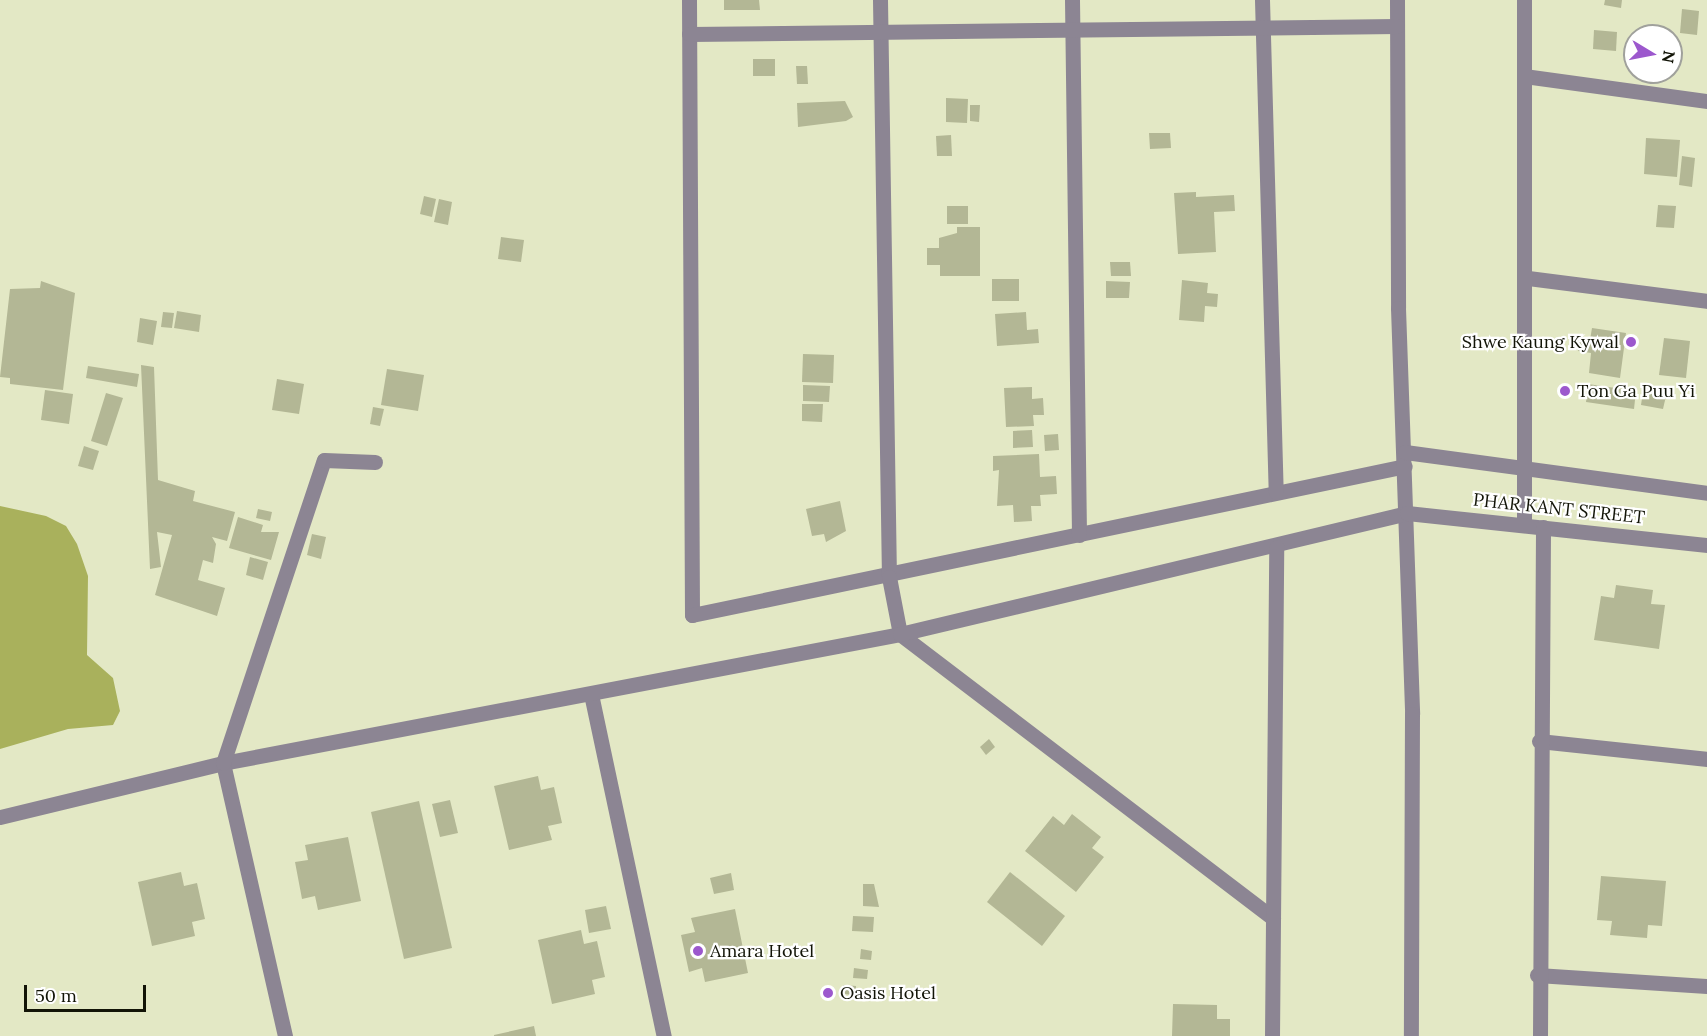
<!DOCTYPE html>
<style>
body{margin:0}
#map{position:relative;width:1707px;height:1036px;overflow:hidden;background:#e3e8c5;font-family:Lora,serif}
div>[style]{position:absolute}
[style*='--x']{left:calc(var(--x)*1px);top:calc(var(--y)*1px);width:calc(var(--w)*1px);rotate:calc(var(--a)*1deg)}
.water>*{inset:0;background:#a9b15c}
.building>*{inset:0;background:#b3b795}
.street>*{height:15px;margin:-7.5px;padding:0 7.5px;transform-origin:7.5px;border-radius:7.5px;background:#8c8593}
.dots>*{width:16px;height:16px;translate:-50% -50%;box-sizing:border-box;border:3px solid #fff;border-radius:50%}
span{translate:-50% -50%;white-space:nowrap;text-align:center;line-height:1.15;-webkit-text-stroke:4.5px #fff;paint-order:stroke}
.poi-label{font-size:18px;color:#121407}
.right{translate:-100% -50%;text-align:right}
.left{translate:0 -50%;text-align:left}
.street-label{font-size:18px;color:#121407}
.north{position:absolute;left:1623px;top:24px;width:60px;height:60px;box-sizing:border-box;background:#fff;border:2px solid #a0a19c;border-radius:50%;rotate:100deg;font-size:16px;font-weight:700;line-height:24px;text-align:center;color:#121407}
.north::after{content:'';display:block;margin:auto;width:21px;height:27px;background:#9c58cd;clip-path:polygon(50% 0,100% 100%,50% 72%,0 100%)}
.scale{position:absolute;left:24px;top:985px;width:122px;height:27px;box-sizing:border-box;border:3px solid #121407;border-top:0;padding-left:8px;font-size:18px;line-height:21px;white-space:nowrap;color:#121407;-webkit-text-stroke:4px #fff;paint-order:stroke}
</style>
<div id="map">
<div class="water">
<i style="clip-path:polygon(0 506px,46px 516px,66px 526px,77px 544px,88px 576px,87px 655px,113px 678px,120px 711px,113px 725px,68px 729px,0 749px)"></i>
</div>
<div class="building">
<i style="clip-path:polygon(724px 0,759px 0,760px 10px,724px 10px)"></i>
<i style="clip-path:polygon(1605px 0,1622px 0,1621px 8px,1604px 5px)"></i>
<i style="clip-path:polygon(1682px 9px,1699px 11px,1697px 35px,1680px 33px)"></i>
<i style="clip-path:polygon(1594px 30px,1617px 32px,1616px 51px,1593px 49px)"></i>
<i style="clip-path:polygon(753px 59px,775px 59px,775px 76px,753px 76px)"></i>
<i style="clip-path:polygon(796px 66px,807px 66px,808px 84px,797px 84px)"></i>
<i style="clip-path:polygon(946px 98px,968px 99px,967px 123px,946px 122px)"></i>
<i style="clip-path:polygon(845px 101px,853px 117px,846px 121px,798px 127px,797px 103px)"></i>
<i style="clip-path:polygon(970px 105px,980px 105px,979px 122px,970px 121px)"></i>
<i style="clip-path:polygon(1149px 133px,1170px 133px,1171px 148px,1150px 149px)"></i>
<i style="clip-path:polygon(951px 135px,952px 156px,937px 156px,936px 136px)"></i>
<i style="clip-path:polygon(1646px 138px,1680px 140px,1677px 177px,1644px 174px)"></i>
<i style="clip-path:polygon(1682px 156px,1695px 158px,1692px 187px,1679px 185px)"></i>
<i style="clip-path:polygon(1196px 192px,1196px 197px,1234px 195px,1235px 211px,1214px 212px,1216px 252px,1178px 254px,1174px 193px)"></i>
<i style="clip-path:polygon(424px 196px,436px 199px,432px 217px,420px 214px)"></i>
<i style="clip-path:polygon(439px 199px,452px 202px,448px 225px,434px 222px)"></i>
<i style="clip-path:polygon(1658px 205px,1676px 206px,1674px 228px,1656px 227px)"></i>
<i style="clip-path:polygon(947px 206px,968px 206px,968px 224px,947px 224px)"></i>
<i style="clip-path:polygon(957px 227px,980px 227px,980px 276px,940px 276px,940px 265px,927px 265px,927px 248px,939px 248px,939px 238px,957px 233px)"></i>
<i style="clip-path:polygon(501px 237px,524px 240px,521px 262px,498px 259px)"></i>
<i style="clip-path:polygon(1110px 262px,1130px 262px,1131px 276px,1111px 276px)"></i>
<i style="clip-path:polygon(992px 279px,1019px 279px,1019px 301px,992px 301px)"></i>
<i style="clip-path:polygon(1182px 280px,1208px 283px,1207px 293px,1218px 294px,1217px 307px,1205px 306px,1204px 322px,1179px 320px)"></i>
<i style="clip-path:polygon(41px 281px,75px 293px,63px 390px,10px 384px,10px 378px,0 377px,10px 289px,40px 288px)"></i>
<i style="clip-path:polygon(1106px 281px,1130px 282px,1129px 298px,1106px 298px)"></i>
<i style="clip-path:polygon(177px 311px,201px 315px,199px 332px,174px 328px)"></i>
<i style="clip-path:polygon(163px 312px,174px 313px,172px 328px,161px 327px)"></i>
<i style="clip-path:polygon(1026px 312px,1027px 330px,1038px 329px,1039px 343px,997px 346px,995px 314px)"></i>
<i style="clip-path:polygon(140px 318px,157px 321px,153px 345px,137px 342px)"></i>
<i style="clip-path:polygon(1592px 328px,1626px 333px,1620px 378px,1589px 373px,1591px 353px,1578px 351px,1580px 338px,1590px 340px)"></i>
<i style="clip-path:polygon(1664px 338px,1690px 341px,1686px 378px,1659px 375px)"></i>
<i style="clip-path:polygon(803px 354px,834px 355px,833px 383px,802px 382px)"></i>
<i style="clip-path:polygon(141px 365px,154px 367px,158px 480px,195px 491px,193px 501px,235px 512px,227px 541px,212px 537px,216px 544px,213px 563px,203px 560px,198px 580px,225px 588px,217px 616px,155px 595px,172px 535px,157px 532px,161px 567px,150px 569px)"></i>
<i style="clip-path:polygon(88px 366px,139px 374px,137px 387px,86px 378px)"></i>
<i style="clip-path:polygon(387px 369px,424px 375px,418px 411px,381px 405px)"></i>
<i style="clip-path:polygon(277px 379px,304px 384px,299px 414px,272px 410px)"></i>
<i style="clip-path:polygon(1588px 384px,1636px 391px,1634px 409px,1586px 402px)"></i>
<i style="clip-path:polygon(803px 385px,830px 386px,829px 402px,803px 401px)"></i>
<i style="clip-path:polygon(1032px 387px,1032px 399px,1043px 398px,1044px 415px,1033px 415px,1034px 426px,1006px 427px,1004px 388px)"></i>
<i style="clip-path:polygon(45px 390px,73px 394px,69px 424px,41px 420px)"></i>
<i style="clip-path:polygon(1643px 392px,1666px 396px,1663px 409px,1641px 405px)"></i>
<i style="clip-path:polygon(106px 393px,123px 398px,107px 446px,91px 441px)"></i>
<i style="clip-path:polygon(802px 404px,823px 404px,822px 422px,802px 421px)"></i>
<i style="clip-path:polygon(373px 407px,384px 409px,380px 426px,370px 424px)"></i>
<i style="clip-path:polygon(1032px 430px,1033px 447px,1013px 448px,1013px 431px)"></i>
<i style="clip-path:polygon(1058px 434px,1059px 450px,1045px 451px,1044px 435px)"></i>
<i style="clip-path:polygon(84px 446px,99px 451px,93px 470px,78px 466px)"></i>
<i style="clip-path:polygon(1039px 454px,1040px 477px,1056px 476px,1057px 494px,1040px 495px,1041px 506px,1031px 506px,1032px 521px,1014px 522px,1013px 505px,997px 506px,999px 470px,993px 471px,993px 456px)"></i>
<i style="clip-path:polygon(840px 501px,846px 531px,826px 542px,824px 534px,812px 536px,806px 509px)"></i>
<i style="clip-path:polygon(258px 509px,272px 512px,270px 521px,256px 518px)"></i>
<i style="clip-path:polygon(238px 517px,263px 525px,261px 532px,279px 532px,271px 560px,229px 548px)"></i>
<i style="clip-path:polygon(312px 534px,326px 537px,321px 559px,307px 555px)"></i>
<i style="clip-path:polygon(250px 557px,268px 562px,263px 580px,246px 575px)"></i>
<i style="clip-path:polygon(1616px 585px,1653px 590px,1651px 604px,1665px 605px,1659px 649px,1594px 640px,1601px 596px,1614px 598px)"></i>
<i style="clip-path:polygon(989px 739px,995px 747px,986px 755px,980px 747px)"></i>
<i style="clip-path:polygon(538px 776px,541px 790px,554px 787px,562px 823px,548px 826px,552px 840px,509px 850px,494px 786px)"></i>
<i style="clip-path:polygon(450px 800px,458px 833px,440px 837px,432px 804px)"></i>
<i style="clip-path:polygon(419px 801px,452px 948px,404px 959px,371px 812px)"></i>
<i style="clip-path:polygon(1072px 814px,1101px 837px,1092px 848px,1104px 857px,1076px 892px,1025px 851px,1053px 816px,1064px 825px)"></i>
<i style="clip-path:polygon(348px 837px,361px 901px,318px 910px,315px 896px,302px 899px,295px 862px,308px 860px,305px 845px)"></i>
<i style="clip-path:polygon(181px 872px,184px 886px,197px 883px,205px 919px,192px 922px,195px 936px,152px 946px,138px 882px)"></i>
<i style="clip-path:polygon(1010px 872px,1065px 916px,1042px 946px,987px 902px)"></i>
<i style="clip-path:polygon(731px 873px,734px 890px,714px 894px,710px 878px)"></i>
<i style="clip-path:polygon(1601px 876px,1666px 881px,1662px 926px,1648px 925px,1647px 938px,1610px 935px,1612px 921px,1597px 920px)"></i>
<i style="clip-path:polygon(863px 884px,874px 884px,879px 907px,863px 906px)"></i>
<i style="clip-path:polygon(606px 906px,611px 929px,589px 933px,585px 910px)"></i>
<i style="clip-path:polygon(735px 909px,748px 973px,705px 982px,702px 968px,689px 972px,681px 935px,695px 932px,691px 918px)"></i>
<i style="clip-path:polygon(853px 916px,874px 917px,873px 932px,852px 931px)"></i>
<i style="clip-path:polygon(581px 930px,584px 944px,597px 941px,605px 977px,592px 980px,595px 994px,552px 1004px,538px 940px)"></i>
<i style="clip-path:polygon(861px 949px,872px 951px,871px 960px,860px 959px)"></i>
<i style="clip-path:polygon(854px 968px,868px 970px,867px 979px,853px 978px)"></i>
<i style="clip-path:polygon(843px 985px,856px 986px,856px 995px,843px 994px)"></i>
<i style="clip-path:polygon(1173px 1004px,1217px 1005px,1217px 1019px,1230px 1019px,1230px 1036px,1172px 1036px)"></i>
<i style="clip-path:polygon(534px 1026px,536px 1036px,494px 1036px,494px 1035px)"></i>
</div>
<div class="street">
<i style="--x:689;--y:0;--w:615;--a:89.72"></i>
<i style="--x:692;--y:615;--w:728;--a:-11.8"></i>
<i style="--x:880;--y:0;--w:577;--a:89.11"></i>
<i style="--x:889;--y:577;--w:58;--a:79.1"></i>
<i style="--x:900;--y:634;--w:469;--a:37.3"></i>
<i style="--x:1072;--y:0;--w:535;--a:89.25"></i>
<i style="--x:1262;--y:0;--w:492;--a:88.4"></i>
<i style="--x:1397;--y:0;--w:308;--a:89.8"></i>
<i style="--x:1398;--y:308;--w:406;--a:88"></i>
<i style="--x:1412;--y:714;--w:322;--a:90.2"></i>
<i style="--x:689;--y:34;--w:708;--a:-0.65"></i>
<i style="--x:1524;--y:76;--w:185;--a:7.8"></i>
<i style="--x:1528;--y:278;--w:180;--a:7.3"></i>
<i style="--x:1405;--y:452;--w:305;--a:7.7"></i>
<i style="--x:1524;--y:525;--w:525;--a:-90"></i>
<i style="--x:591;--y:694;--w:350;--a:78"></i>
<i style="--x:1539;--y:741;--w:169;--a:6.1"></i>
<i style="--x:0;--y:817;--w:229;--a:-13.6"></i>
<i style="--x:223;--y:763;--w:689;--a:-10.79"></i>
<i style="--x:900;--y:634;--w:521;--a:-13.42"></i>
<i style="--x:1407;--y:513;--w:302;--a:6.1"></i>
<i style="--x:1537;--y:975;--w:170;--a:3.7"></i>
<i style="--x:285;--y:1036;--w:280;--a:-102.8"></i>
<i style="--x:223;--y:763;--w:319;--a:-71.6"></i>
<i style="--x:324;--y:460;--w:51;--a:2.2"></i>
<i style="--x:1272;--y:1036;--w:489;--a:-89.5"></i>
<i style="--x:1540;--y:1036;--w:509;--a:-89.66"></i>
</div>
<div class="dots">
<i style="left:1631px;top:342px;background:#9c58cd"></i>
<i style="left:1565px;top:391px;background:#9c58cd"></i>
<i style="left:698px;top:951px;background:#9c58cd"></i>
<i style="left:828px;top:993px;background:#9c58cd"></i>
</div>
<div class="poi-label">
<span class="right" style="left:1619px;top:342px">Shwe Kaung Kywal</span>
<span class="left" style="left:1577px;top:391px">Ton Ga Puu Yi</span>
<span class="left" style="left:710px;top:951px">Amara Hotel</span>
<span class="left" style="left:840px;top:993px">Oasis Hotel</span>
</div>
<div class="street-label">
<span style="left:1559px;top:509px;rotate:6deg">PHAR KANT STREET</span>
</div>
<div class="north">N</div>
<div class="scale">50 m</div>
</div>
